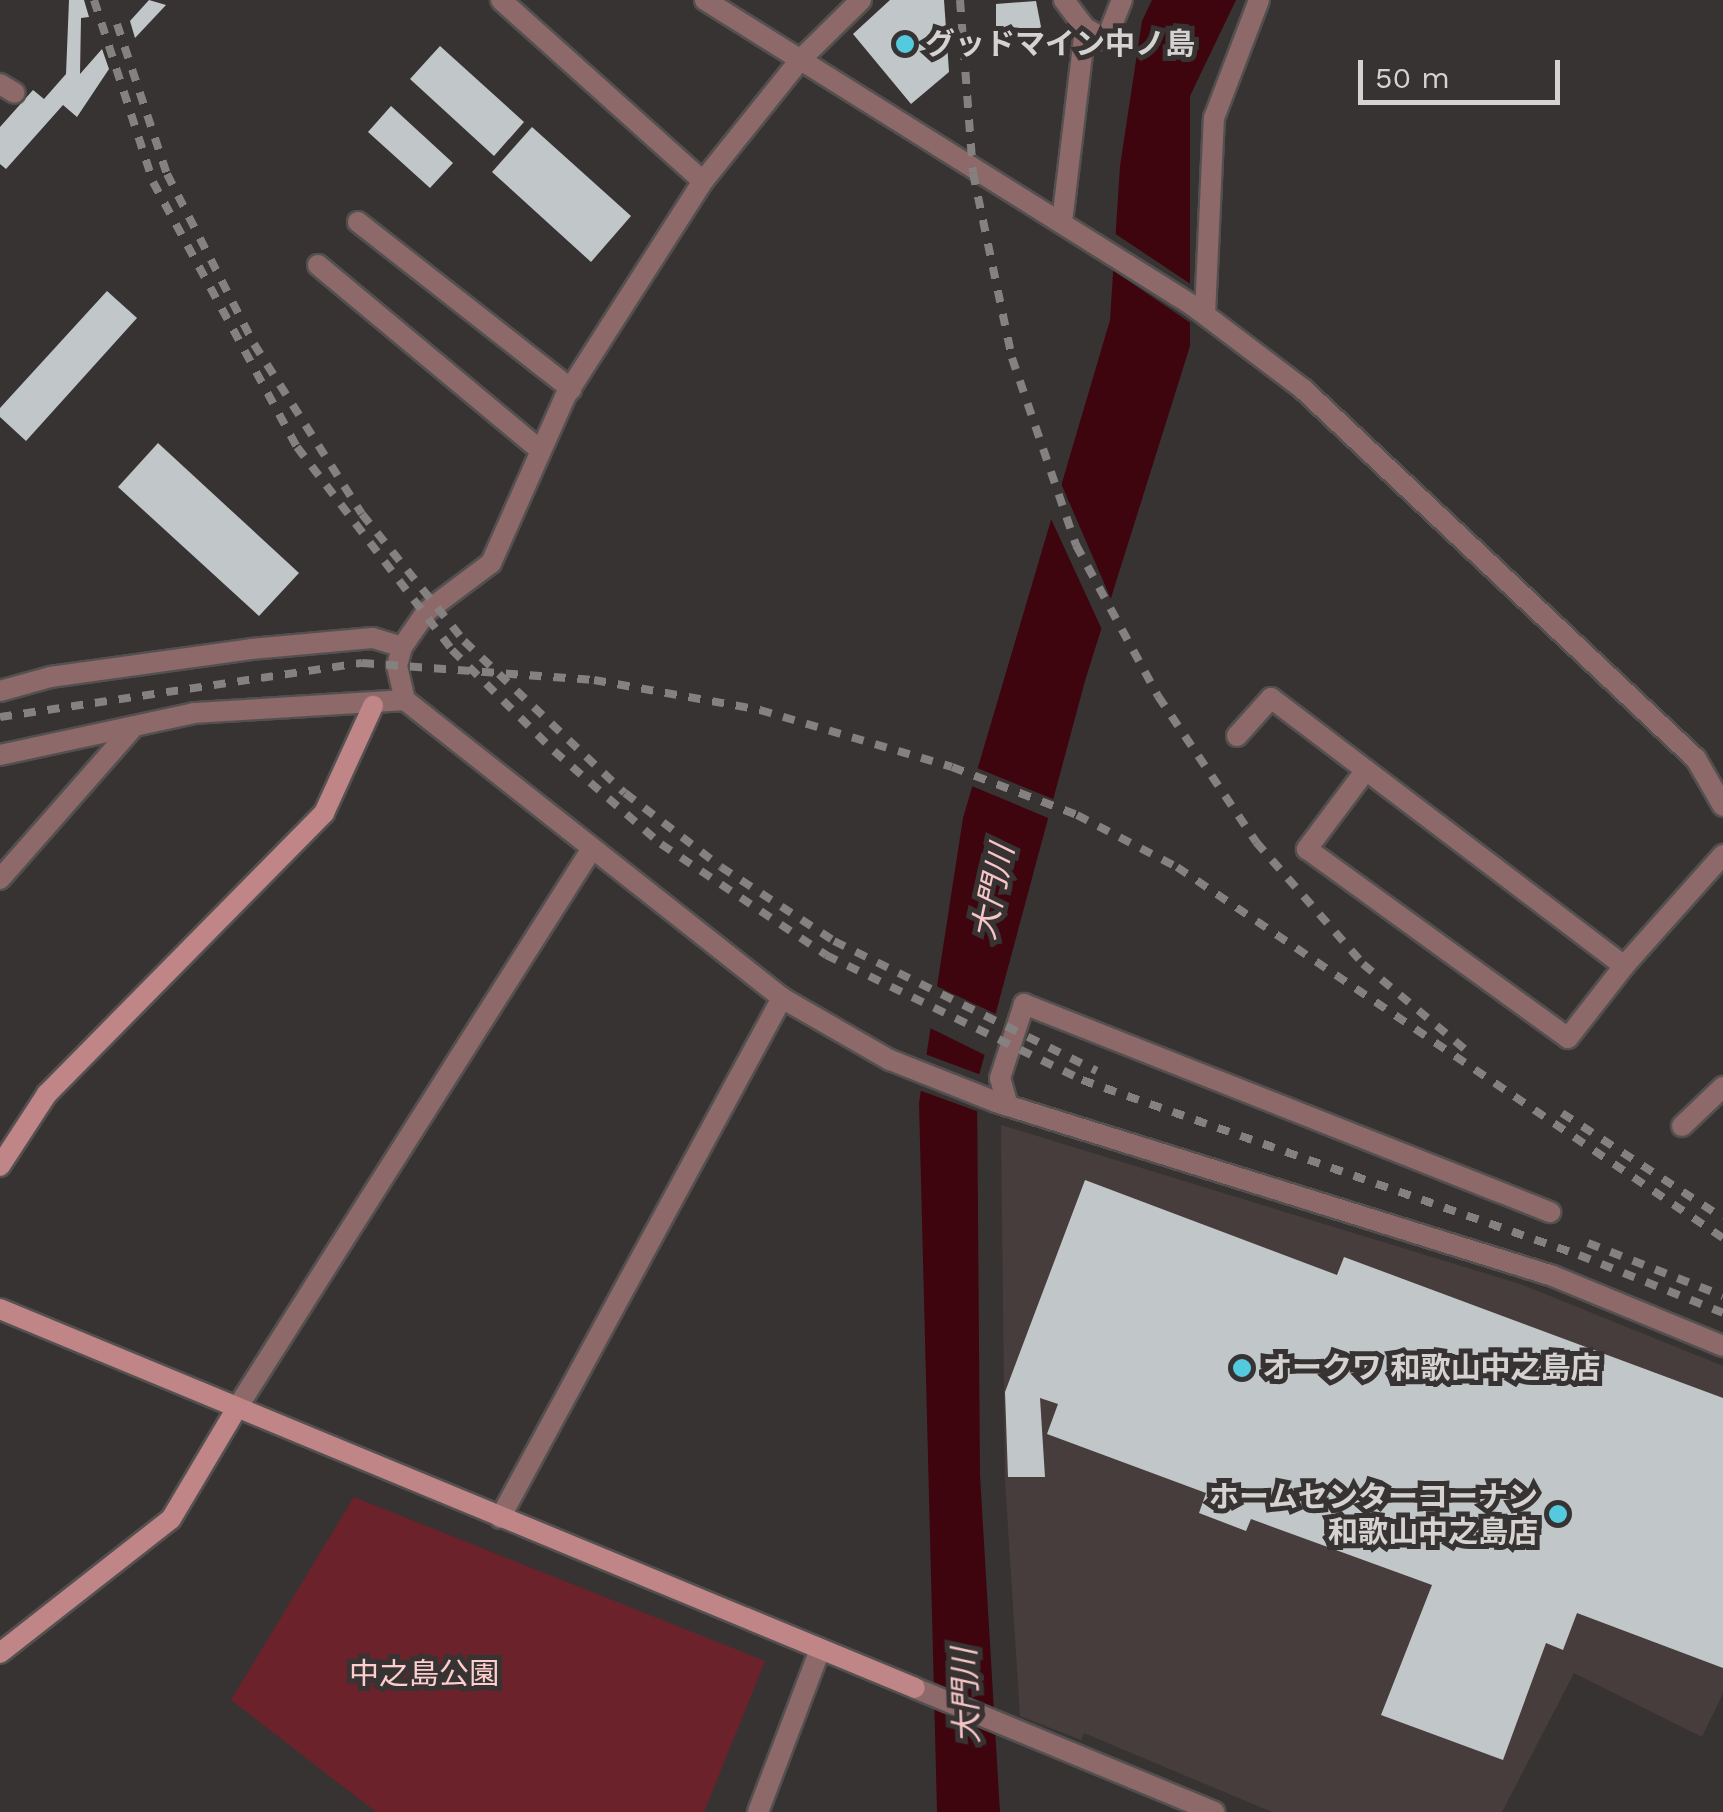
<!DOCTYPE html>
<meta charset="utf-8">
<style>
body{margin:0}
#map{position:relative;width:1723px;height:1812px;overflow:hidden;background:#383333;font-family:"Work Sans","Noto Sans JP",sans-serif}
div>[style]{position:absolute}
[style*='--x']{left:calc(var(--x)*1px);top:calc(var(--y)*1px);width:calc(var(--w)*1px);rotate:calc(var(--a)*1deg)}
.built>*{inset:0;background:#483d3d}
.green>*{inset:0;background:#6c222a}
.water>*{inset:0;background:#3e050e}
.pier>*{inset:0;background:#383333}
.building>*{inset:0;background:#c1c7c8}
.roads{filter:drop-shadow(2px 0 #545050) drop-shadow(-2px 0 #545050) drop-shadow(0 2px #545050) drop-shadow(0 -2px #545050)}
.street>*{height:20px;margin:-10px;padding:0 10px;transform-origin:10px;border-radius:10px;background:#8e6969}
.secondary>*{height:20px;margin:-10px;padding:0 10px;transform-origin:10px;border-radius:10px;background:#c08586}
.rail>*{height:8px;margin-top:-4px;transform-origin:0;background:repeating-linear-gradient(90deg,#858181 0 12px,transparent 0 24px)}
.dots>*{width:28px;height:28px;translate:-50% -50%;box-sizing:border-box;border:5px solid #383333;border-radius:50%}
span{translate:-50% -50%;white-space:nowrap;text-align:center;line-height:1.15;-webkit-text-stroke:10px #383333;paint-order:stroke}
.poi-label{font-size:30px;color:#d5d2d2;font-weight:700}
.left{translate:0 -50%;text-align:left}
.right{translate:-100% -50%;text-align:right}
.park-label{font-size:30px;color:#fecdcd}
.water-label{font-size:32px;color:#f6c5c6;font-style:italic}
.scale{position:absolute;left:1358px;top:60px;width:202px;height:45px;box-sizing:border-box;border:5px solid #d5d2d2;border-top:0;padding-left:12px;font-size:30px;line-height:35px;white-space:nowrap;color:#d5d2d2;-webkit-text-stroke:8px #383333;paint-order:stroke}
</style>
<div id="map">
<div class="built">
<i style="clip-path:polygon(1001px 1125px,1520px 1284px,1723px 1366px,1723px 1693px,1702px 1737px,1574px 1673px,1502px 1812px,1272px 1812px,1084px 1733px,1081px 1740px,1020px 1716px,1005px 1480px)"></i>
</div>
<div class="green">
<i style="clip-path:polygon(354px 1497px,765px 1661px,704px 1812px,376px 1812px,231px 1700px)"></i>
</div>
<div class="water">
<i style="clip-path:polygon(1152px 0,1236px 0,1190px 96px,1190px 346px,1085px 681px,977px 1083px,980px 1475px,1000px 1812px,937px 1812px,919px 1103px,963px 818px,1110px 320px,1120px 166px,1142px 21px)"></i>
</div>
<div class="pier">
<i style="clip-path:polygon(1111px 231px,1195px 287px,1195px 326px,1108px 267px)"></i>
<i style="clip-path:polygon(1057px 474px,1114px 606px,1104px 634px,1046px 508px)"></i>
<i style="clip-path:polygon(972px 766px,1058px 801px,1053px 820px,967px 784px)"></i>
<i style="clip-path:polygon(932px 984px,1000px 1016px,989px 1057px,926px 1026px)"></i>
<i style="clip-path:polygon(922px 1053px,984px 1076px,982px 1113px,916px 1089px)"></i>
</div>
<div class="building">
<i style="clip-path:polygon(69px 0,84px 0,89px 17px,81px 18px,80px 74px,102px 49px,109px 69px,77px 117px,63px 105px,6px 169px,0 164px,0 127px,33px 90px,44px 99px,66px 74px)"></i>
<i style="clip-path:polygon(149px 0,166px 5px,135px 38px,130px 21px)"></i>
<i style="clip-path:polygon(890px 0,944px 0,949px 72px,911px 104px,853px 34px)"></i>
<i style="clip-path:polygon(1036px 1px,1042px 32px,996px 38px,996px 4px)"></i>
<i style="clip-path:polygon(440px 46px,524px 122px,494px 156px,410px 79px)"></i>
<i style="clip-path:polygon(391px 106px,453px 163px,430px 188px,368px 132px)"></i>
<i style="clip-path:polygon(532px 127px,631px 216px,591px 262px,492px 172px)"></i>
<i style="clip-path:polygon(107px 291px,137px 318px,26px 441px,0 417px,0 408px)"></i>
<i style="clip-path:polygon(158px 443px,299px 573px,259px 616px,118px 487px)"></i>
<i style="clip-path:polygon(1085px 1180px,1337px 1275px,1344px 1257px,1723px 1398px,1723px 1668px,1577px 1613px,1563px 1650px,1546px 1643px,1503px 1760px,1381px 1715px,1432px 1585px,1251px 1519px,1246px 1531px,1199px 1513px,1206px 1493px,1047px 1434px,1058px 1404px,1040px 1398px,1045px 1477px,1008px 1477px,1005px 1392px)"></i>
</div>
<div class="roads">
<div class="street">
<i style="--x:501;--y:0;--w:271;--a:41.9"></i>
<i style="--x:705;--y:0;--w:575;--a:32.06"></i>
<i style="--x:1192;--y:305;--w:139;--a:37.1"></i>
<i style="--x:1303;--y:389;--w:540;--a:43.27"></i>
<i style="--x:1696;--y:759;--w:54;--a:60.1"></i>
<i style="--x:861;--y:0;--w:86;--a:135.5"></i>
<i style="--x:800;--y:60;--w:155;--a:128.7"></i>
<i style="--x:703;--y:181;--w:256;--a:122.6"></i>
<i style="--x:565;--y:397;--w:182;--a:114"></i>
<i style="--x:491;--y:563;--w:80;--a:143.1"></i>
<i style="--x:427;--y:611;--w:44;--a:124.8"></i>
<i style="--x:402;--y:647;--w:20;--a:105"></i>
<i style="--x:397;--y:666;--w:35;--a:77"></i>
<i style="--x:405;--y:700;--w:481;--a:38.3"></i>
<i style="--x:782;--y:998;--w:125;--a:29.9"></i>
<i style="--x:890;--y:1060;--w:114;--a:21.6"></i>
<i style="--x:996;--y:1102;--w:584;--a:17.35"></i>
<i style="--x:1553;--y:1276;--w:184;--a:22.4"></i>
<i style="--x:1085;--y:28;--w:24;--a:30"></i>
<i style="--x:1106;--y:40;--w:43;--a:-68.2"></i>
<i style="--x:0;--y:84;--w:17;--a:31"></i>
<i style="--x:358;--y:222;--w:271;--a:38.1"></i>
<i style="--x:1062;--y:222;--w:195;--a:-83.2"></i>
<i style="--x:1085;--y:28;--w:35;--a:-127"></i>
<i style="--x:318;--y:265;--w:290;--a:39.8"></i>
<i style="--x:1205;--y:314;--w:196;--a:-87.4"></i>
<i style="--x:1214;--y:118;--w:126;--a:-69.1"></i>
<i style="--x:0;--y:691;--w:52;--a:-15.6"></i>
<i style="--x:50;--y:677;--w:203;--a:-7.9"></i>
<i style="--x:251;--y:649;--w:122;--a:-5.2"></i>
<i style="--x:373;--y:638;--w:30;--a:17"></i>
<i style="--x:1237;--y:736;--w:51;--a:-48.2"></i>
<i style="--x:1271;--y:698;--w:443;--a:37.2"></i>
<i style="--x:1624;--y:966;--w:149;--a:-48.3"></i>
<i style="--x:0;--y:755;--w:198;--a:-12.2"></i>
<i style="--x:194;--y:713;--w:211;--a:-3.5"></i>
<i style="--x:1366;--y:770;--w:99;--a:126.8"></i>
<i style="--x:1307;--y:849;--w:322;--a:35.9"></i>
<i style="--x:1568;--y:1038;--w:91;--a:-52.1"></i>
<i style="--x:0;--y:879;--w:200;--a:-48.7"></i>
<i style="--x:1008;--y:1106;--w:29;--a:-106"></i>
<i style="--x:1000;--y:1078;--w:78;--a:-72"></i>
<i style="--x:1024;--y:1004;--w:566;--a:21.58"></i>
<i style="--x:1682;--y:1126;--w:57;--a:-43.6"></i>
<i style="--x:237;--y:1408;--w:661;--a:-57.61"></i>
<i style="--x:500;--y:1518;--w:592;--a:-61.53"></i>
<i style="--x:915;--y:1688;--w:324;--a:22.5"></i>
<i style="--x:758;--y:1812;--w:171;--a:-69.1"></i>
</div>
<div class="secondary">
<i style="--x:0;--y:1166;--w:86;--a:-56.9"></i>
<i style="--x:47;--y:1094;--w:395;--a:-45.4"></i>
<i style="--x:324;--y:813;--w:118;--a:-65.4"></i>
<i style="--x:0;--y:1309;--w:990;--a:22.5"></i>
<i style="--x:0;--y:1653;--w:217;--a:-38.1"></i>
<i style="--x:171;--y:1519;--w:129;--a:-59.3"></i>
</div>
</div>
<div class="rail">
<i style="--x:94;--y:0;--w:191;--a:72"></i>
<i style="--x:153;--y:182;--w:302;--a:61.5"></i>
<i style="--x:297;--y:447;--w:255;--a:52.6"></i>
<i style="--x:452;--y:650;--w:144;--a:44.7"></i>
<i style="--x:554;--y:751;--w:142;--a:41"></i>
<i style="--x:661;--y:844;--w:199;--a:33.9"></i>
<i style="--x:826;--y:955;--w:285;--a:26"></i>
<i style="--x:1082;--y:1080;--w:527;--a:19.4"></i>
<i style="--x:1579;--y:1255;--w:155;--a:21.9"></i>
<i style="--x:960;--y:0;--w:173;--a:85.7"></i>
<i style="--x:973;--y:173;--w:189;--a:78.1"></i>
<i style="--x:1012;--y:358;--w:198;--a:71.1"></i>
<i style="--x:1076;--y:545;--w:172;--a:61.5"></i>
<i style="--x:1158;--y:696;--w:176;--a:56.1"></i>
<i style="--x:1256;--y:842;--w:162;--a:48.7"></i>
<i style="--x:1363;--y:964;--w:134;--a:39.9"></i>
<i style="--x:117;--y:24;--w:158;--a:71.6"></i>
<i style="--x:167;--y:174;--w:191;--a:62.9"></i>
<i style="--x:254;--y:344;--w:201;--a:57.6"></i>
<i style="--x:362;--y:514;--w:163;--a:51.2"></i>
<i style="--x:464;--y:641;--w:221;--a:43.4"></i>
<i style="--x:625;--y:793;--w:121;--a:37.6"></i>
<i style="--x:721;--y:867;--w:135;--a:33.2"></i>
<i style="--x:834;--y:941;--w:293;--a:26.3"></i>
<i style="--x:0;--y:717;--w:366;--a:-8.5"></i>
<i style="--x:362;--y:663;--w:233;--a:4.2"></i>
<i style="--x:594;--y:680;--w:169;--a:10.2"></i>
<i style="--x:760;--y:710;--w:200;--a:16.5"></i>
<i style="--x:952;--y:767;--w:134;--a:21"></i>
<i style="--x:1077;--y:815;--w:113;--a:27.5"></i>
<i style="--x:1177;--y:867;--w:660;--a:34.2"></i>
<i style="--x:1562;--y:1113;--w:192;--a:33.1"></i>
<i style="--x:1588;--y:1243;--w:145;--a:21.4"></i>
</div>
<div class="dots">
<i style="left:905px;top:44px;background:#54cade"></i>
<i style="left:1242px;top:1368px;background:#54cade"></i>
<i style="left:1558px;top:1514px;background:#54cade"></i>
</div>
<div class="poi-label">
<span class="left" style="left:925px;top:44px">グッドマイン中ノ島</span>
<span class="left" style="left:1262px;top:1368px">オークワ 和歌山中之島店</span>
<span class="right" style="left:1538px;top:1514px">ホームセンターコーナン<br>和歌山中之島店</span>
</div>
<div class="park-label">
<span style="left:424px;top:1674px">中之島公園</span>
</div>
<div class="water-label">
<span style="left:993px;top:892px;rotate:-78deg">大門川</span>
<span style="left:966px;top:1696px;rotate:-92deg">大門川</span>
</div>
<div class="scale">50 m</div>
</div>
